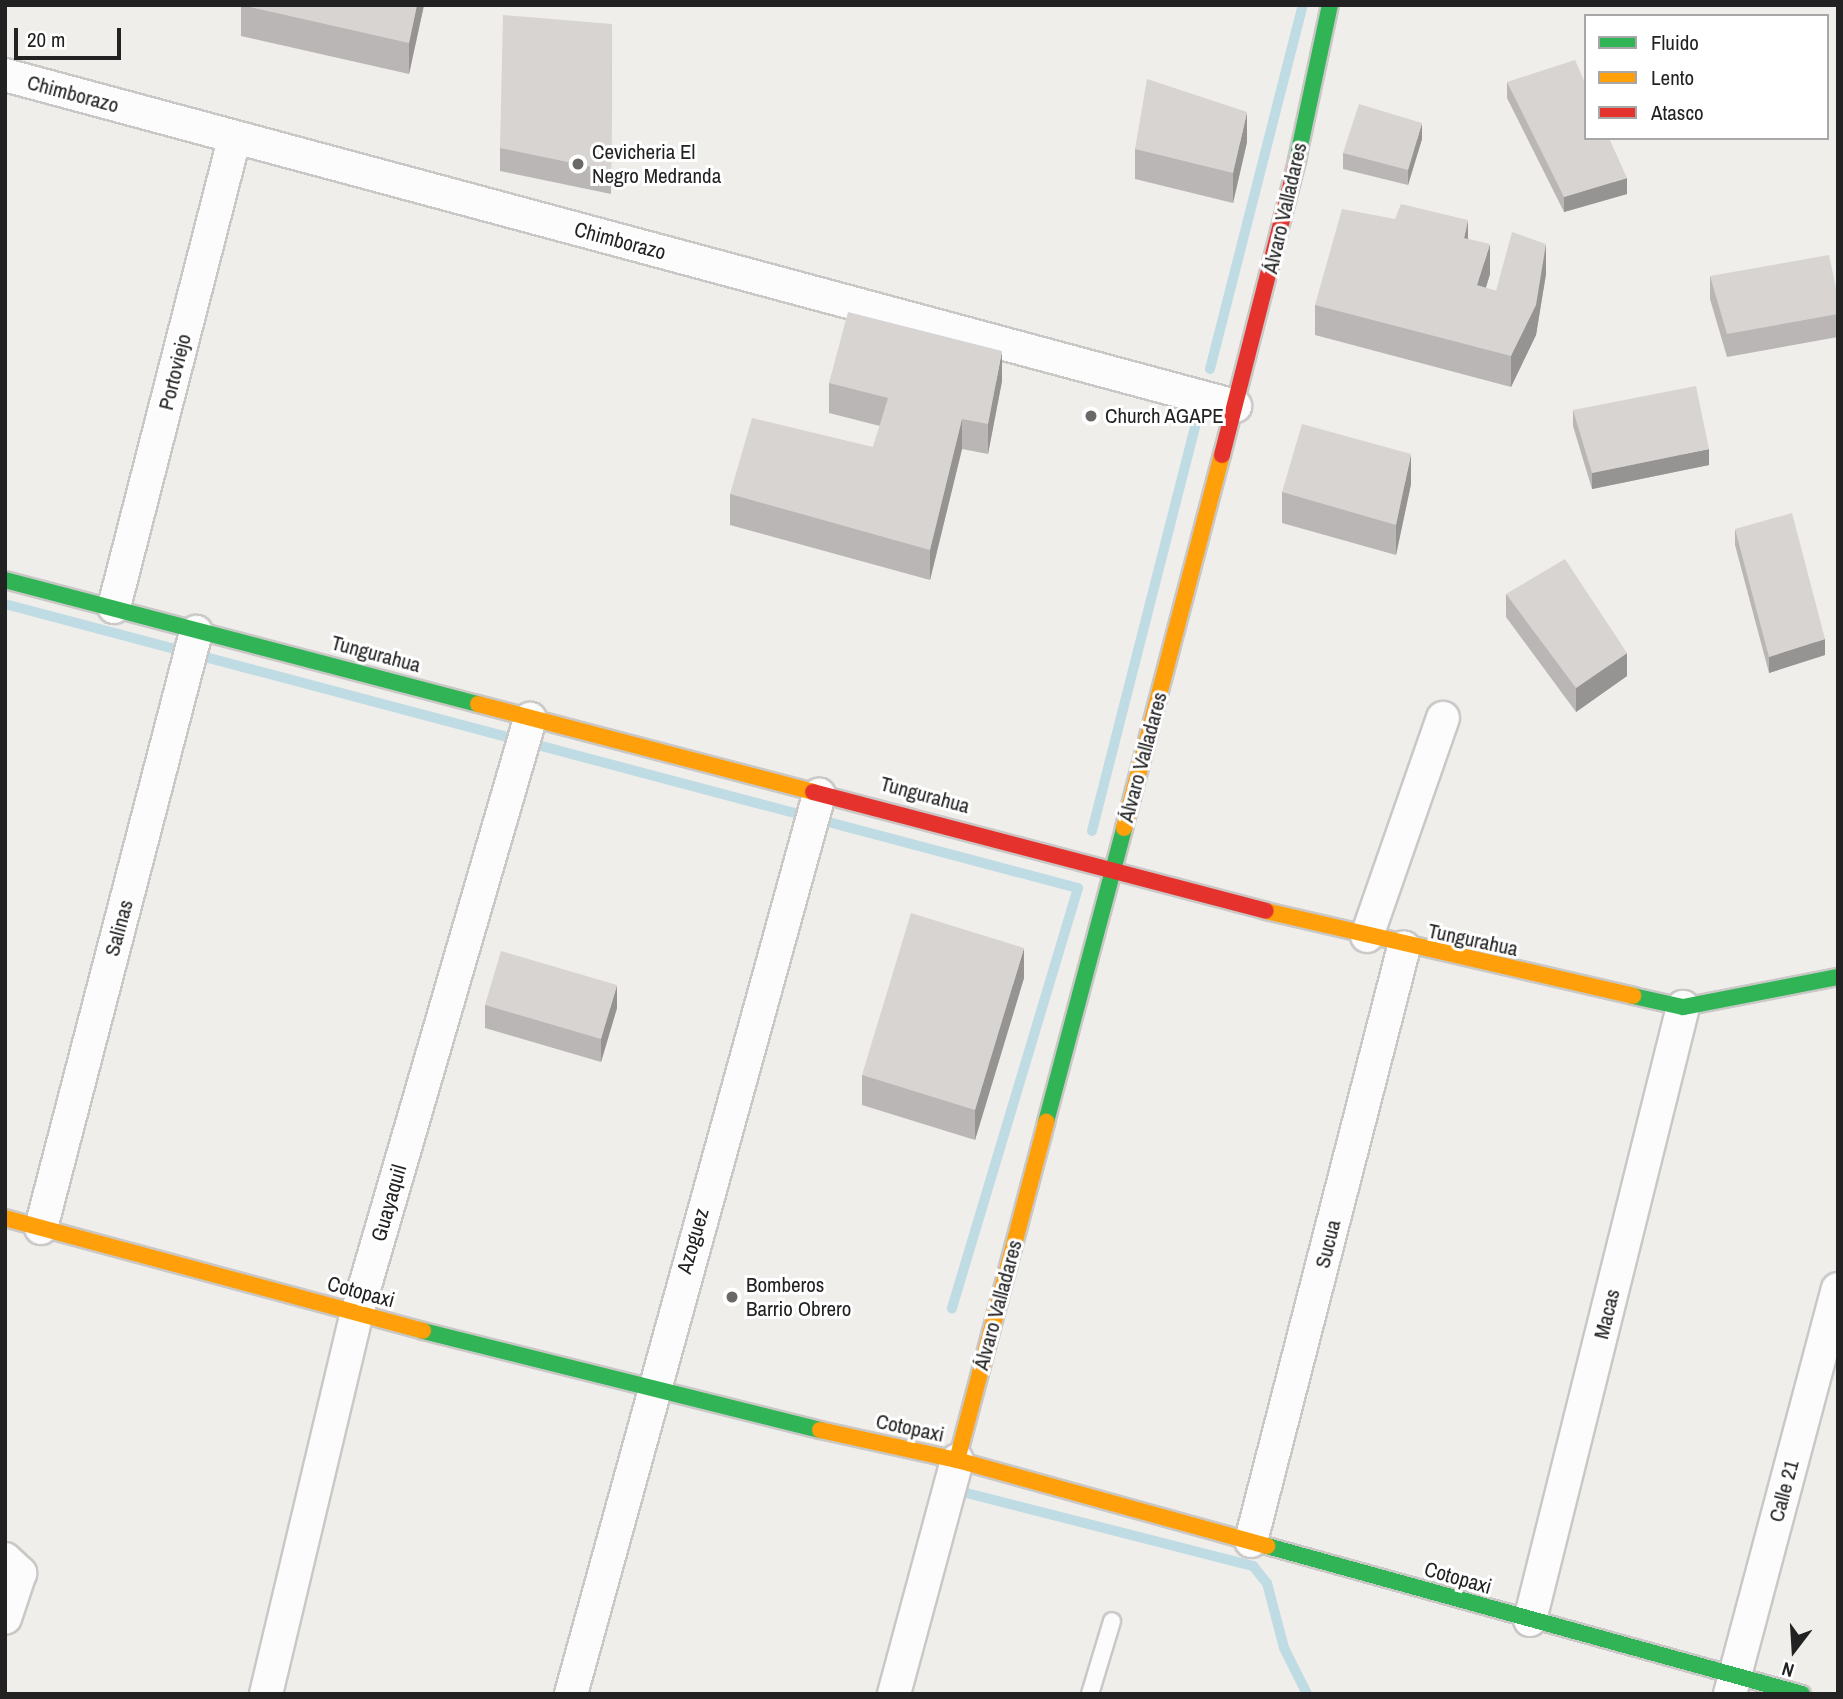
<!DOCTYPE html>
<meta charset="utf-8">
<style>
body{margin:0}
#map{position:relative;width:1843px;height:1699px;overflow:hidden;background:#f0eeeb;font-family:"Archivo Narrow",sans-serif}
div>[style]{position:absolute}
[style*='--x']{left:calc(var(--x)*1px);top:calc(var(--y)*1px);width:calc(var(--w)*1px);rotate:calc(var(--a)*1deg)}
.stream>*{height:10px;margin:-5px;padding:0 5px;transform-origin:5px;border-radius:5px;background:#bfdbe3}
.roads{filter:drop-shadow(2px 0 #c9c8c7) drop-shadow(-2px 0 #c9c8c7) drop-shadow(0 2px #c9c8c7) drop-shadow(0 -2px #c9c8c7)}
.lane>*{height:16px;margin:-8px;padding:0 8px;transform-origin:8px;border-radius:8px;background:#fdfcfc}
.street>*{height:32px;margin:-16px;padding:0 16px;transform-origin:16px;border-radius:16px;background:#fdfcfc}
.fast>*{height:16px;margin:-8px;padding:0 8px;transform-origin:8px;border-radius:8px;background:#30b455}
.slow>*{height:16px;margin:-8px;padding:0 8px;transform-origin:8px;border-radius:8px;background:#ff9f0a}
.jam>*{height:16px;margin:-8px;padding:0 8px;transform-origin:8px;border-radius:8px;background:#e5322d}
.wall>*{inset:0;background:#b9b6b5}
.shaded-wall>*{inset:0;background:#969493}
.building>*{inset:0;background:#d7d4d2}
.dots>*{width:19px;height:19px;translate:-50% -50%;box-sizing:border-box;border:4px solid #fff;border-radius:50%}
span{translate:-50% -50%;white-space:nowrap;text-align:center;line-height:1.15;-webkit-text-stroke:6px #fff;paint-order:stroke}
.street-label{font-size:21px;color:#222}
.poi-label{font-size:21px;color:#222}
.left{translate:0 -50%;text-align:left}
.frame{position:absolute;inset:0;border:7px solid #222;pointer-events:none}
.legend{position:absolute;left:1584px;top:14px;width:245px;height:126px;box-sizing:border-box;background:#fff;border:2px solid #a7a7a7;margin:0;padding:9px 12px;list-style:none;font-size:21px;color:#222}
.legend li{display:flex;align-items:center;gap:14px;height:35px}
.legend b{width:35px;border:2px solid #a7a7a7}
.north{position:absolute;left:1759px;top:1615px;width:70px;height:70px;-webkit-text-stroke:5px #fff;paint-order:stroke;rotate:197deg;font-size:19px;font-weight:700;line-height:28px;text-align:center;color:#222}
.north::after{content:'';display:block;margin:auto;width:24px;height:32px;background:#222;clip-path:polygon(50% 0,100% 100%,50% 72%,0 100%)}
.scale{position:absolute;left:14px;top:28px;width:107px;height:32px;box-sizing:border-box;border:4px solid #222;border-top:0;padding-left:9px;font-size:21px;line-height:24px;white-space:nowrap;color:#222;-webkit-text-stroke:5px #fff;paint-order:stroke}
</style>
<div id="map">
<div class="stream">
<i style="--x:1210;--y:369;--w:376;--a:-75.7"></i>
<i style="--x:5;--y:604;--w:1110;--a:14.83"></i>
<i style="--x:1078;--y:888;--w:439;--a:106.7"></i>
<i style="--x:1092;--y:831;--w:418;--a:-75.7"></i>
<i style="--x:951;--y:1489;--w:312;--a:14.3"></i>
<i style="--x:1253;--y:1566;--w:22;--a:51"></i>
<i style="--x:1267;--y:1583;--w:67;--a:75.3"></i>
<i style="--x:1284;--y:1648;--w:51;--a:63.4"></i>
</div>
<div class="roads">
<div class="lane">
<i style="--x:1090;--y:1694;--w:76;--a:-73.2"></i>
</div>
<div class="street">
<i style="--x:5;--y:75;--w:1274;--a:15.06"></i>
<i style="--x:114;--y:607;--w:485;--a:-75.6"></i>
<i style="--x:1367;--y:936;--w:231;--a:-70.8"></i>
<i style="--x:41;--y:1228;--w:616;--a:-75.42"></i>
<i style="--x:1251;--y:1541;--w:613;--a:-75.56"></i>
<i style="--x:5;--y:1559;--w:21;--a:43"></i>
<i style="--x:20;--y:1573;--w:47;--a:108.4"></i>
<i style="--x:1530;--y:1620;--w:632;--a:-75.99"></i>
<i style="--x:266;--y:1694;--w:392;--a:-76.6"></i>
<i style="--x:357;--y:1313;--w:619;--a:-73.76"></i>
<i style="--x:571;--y:1694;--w:933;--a:-74.58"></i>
<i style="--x:894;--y:1694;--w:242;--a:-74.9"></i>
<i style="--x:1730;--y:1694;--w:419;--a:-75.1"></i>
</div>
<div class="fast">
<i style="--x:1297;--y:160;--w:158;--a:-78"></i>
<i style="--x:5;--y:580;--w:489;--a:14.7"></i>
<i style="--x:1633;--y:996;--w:51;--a:12.4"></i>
<i style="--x:1683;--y:1007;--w:158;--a:-11"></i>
<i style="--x:1046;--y:1122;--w:304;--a:-75.1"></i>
<i style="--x:423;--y:1331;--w:409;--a:14"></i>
<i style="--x:1267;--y:1546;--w:555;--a:15.46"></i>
</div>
<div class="slow">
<i style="--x:478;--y:704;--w:346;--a:14.7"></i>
<i style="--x:1124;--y:828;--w:386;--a:-75.3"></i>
<i style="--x:1266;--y:911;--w:377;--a:13"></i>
<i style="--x:5;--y:1218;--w:433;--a:15.1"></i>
<i style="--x:820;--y:1430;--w:140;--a:12.4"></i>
<i style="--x:957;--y:1460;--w:322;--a:15.5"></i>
<i style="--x:957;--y:1460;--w:350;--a:-75.2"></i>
</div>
<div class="jam">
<i style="--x:1222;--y:455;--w:304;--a:-75.7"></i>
<i style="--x:813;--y:792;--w:468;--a:14.7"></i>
</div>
</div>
<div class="wall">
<i style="clip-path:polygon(241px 5px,424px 5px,409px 74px,241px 36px)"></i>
<i style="clip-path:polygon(612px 24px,611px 194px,500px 171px,500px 148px)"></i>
<i style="clip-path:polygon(1507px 82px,1627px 194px,1564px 212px,1507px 98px)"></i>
<i style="clip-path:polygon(1422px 139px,1408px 185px,1343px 169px,1343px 153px)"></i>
<i style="clip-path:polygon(1247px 142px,1233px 203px,1135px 179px,1135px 149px)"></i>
<i style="clip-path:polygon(1395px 219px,1468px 238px,1490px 274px,1486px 288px,1496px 291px,1546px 274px,1536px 335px,1511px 387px,1315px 335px,1315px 305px)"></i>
<i style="clip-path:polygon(1710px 276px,1838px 297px,1838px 337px,1727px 357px,1710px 299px)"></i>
<i style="clip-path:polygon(1002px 381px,988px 454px,962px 449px,930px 580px,730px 525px,730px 494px,873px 447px,880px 426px,829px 413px,829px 383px)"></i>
<i style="clip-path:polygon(1573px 410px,1709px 465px,1592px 489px,1573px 426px)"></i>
<i style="clip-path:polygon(1411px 484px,1396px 555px,1282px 523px,1282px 492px)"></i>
<i style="clip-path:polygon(1735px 529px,1825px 655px,1769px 673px,1735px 545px)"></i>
<i style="clip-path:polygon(1506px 594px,1627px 676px,1576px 712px,1506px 617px)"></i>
<i style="clip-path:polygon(1024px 978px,975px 1140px,862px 1105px,862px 1075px)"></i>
<i style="clip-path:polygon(485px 1005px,617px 1008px,601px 1062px,485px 1028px)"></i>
</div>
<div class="shaded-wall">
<i style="clip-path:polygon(417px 5px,424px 5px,409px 74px,409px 43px)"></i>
<i style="clip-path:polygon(1247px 112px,1247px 142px,1233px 203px,1233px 173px)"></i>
<i style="clip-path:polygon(1422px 123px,1422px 139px,1408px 185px,1408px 170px)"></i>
<i style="clip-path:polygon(1627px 178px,1627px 194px,1564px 212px,1564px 197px)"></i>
<i style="clip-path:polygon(1468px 220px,1468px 251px,1464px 238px)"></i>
<i style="clip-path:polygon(1490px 244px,1490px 274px,1477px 315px,1477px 285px)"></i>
<i style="clip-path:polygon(1546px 244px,1546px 274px,1536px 335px,1511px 387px,1511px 356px)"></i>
<i style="clip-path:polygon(1002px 351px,1002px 381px,988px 454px,988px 424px)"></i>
<i style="clip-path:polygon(962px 419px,962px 449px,930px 580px,930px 550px)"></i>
<i style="clip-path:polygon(1709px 449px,1709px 465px,1592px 489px,1592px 473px)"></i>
<i style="clip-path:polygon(1411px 454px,1411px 484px,1396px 555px,1396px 525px)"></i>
<i style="clip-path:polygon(1825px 639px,1825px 655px,1769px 673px,1769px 657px)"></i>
<i style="clip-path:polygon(1627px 653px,1627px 676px,1576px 712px,1576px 688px)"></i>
<i style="clip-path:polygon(1024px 948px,1024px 978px,975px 1140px,975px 1110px)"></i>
<i style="clip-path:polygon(617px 985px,617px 1008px,601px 1062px,601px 1039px)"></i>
</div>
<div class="building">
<i style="clip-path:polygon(241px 5px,417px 5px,409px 43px)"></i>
<i style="clip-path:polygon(503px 15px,612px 24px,611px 171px,500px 148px)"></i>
<i style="clip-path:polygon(1575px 60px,1586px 85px,1586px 138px,1609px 138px,1627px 178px,1564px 197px,1507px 82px)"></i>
<i style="clip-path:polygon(1147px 79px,1247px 112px,1233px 173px,1135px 149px)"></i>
<i style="clip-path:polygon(1359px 104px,1422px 123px,1408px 170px,1343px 153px)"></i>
<i style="clip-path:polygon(1401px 204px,1468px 220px,1464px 238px,1490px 244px,1477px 285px,1496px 291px,1512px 232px,1546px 244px,1536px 305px,1511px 356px,1315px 305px,1342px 209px,1395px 219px)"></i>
<i style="clip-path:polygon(1829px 255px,1838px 297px,1838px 314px,1727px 334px,1710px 276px)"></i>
<i style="clip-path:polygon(848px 312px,1002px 351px,988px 424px,962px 419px,930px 550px,730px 494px,752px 418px,873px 447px,888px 398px,829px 383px)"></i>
<i style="clip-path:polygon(1696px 386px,1709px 449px,1592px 473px,1573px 410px)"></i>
<i style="clip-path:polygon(1302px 424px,1411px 454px,1396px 525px,1282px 492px)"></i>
<i style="clip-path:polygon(1792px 513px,1825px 639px,1769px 657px,1735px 529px)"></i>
<i style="clip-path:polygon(1565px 559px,1627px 653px,1576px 688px,1506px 594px)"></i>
<i style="clip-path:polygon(911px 913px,1024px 948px,975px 1110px,862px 1075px)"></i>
<i style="clip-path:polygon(501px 951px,617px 985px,601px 1039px,485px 1005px)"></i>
</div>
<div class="dots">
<i style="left:578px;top:164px;background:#6a6968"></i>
<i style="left:1091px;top:416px;background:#6a6968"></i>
<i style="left:732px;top:1297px;background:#6a6968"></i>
</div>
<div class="street-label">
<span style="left:73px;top:94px;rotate:15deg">Chimborazo</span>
<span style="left:1285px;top:208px;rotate:-77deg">Álvaro Valladares</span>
<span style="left:620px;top:241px;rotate:15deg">Chimborazo</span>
<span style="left:175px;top:372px;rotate:-76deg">Portoviejo</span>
<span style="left:376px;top:654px;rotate:15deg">Tungurahua</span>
<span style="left:1143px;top:757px;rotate:-75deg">Álvaro Valladares</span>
<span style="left:925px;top:795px;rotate:15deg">Tungurahua</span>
<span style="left:119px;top:928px;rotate:-75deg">Salinas</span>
<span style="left:1473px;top:940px;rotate:12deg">Tungurahua</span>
<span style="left:389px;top:1203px;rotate:-74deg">Guayaquil</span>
<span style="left:693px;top:1241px;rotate:-74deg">Azoguez</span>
<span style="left:1328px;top:1244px;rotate:-76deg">Sucua</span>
<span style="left:361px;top:1292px;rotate:15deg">Cotopaxi</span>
<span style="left:998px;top:1305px;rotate:-75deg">Álvaro Valladares</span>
<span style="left:1607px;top:1314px;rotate:-76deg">Macas</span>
<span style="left:910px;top:1428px;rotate:12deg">Cotopaxi</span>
<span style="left:1784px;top:1491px;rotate:-75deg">Calle 21</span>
<span style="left:1458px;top:1578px;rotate:16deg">Cotopaxi</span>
</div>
<div class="poi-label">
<span class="left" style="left:592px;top:164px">Cevicheria El<br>Negro Medranda</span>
<span class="left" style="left:1105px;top:416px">Church AGAPE</span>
<span class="left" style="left:746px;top:1297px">Bomberos<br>Barrio Obrero</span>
</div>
<div class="frame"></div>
<ul class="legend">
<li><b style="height:9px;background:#30b455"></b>Fluido</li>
<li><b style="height:9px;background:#ff9f0a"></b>Lento</li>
<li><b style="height:9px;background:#e5322d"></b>Atasco</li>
</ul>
<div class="north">N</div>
<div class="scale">20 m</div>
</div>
